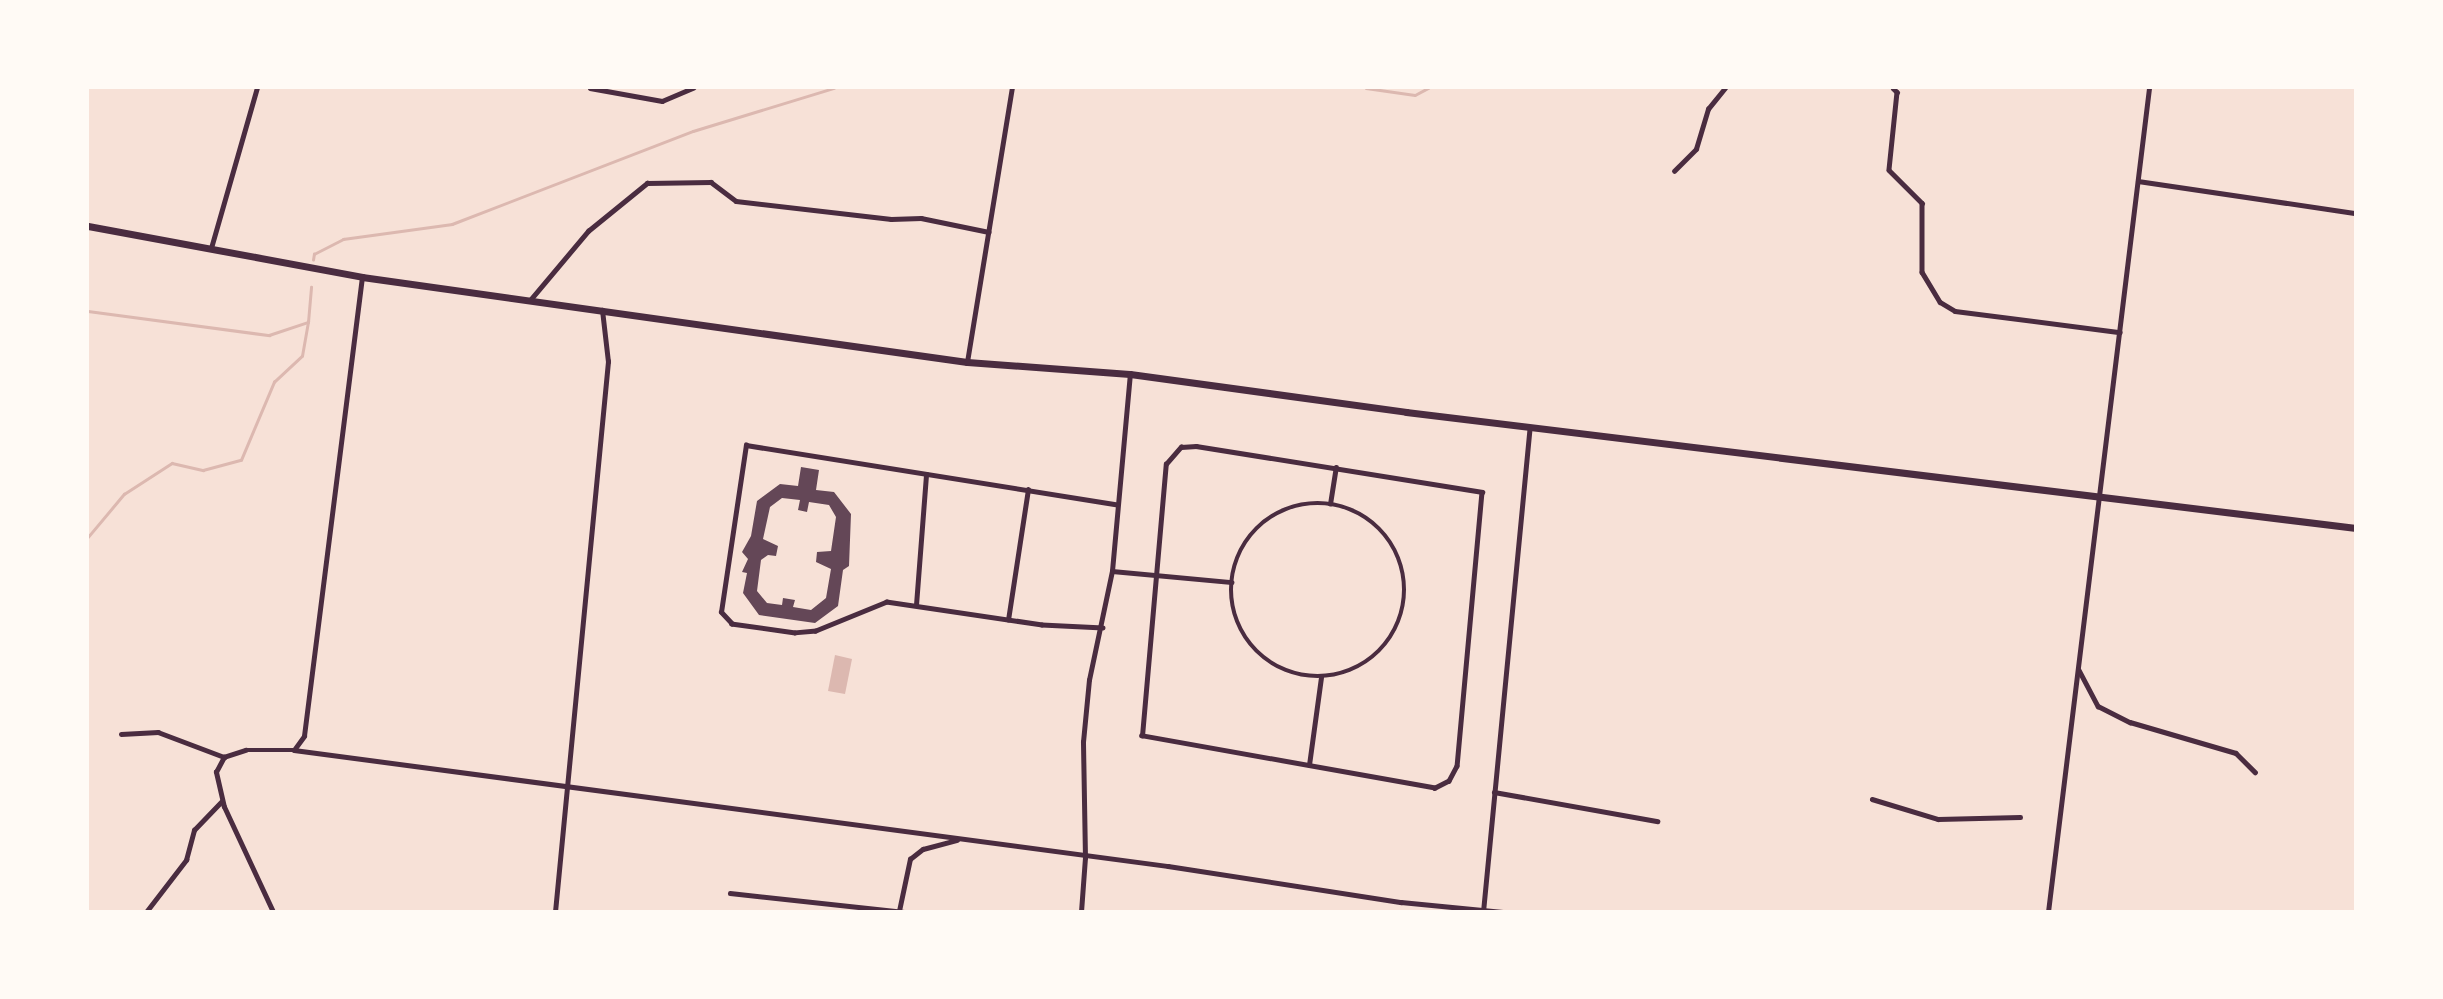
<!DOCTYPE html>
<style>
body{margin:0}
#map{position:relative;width:2443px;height:999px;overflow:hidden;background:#f7e1d7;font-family:"Zilla Slab",serif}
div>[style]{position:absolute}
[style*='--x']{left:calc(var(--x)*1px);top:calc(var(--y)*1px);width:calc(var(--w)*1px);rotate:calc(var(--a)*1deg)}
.water>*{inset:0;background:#dcb8b0}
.stream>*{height:2.5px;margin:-1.25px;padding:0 1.25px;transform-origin:1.25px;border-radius:1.25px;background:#dcb8b0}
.building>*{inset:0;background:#644757}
.minor>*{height:4.5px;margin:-2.25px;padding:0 2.25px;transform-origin:2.25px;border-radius:2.25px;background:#4a2c40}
.minor>.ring{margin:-2.25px;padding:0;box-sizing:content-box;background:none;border:4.5px solid #4a2c40;border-radius:50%}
.trunk>*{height:7px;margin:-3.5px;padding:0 3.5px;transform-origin:3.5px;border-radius:3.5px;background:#4a2c40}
span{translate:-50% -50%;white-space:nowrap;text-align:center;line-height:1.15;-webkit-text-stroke:7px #fffaf5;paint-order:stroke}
.frame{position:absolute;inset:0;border:89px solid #fffaf5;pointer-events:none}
</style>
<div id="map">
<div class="water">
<i style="clip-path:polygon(835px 655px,852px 659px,845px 694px,828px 691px)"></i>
</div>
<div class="stream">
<i style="--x:1366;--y:88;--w:49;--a:8.1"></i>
<i style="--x:1415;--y:95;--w:15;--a:-28"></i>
<i style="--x:313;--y:260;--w:6;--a:-81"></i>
<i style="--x:314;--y:254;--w:33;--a:-27"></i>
<i style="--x:343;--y:239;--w:110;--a:-7.8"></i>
<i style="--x:452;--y:224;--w:258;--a:-21.1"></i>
<i style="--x:693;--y:131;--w:147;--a:-17"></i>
<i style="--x:88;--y:311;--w:183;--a:7.6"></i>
<i style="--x:269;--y:335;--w:41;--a:-18.4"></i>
<i style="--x:308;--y:322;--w:35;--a:-85"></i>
<i style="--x:88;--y:537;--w:56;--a:-50.1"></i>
<i style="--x:124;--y:494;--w:57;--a:-32.9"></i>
<i style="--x:172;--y:463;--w:32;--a:13"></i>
<i style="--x:203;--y:470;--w:39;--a:-15"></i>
<i style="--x:241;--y:460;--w:85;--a:-67.1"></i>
<i style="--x:274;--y:382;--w:38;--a:-43"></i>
<i style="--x:302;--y:356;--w:35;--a:-80"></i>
</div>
<div class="building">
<i style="clip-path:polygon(evenodd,801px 467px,819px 470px,816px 490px,834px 492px,851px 514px,849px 566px,843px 570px,838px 606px,815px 623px,759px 615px,743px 593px,747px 573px,742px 572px,748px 559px,742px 552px,751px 536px,757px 501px,780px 484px,798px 486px,801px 467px,782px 498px,800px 500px,798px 510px,807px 512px,809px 502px,829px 505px,836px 517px,831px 551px,817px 552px,816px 562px,831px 569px,826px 598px,811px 610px,793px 607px,795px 600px,783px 598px,782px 605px,767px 603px,757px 591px,761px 560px,768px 555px,776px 556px,778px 546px,763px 539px,770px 507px,782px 498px)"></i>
</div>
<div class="minor">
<i style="--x:590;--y:88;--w:73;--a:10.2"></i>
<i style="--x:662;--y:101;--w:34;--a:-23"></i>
<i style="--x:1893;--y:88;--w:6;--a:45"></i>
<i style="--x:1897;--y:92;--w:78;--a:95.9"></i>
<i style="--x:1889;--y:170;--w:47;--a:45"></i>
<i style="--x:1922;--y:203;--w:69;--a:90"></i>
<i style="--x:1922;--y:272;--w:35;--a:59"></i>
<i style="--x:1940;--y:302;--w:17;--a:31"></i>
<i style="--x:1955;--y:311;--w:166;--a:7.3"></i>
<i style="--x:1674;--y:171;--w:31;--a:-45"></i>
<i style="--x:1696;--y:149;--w:42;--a:-73.3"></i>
<i style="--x:1708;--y:109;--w:27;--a:-51"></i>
<i style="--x:2138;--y:181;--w:220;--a:8.4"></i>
<i style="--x:211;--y:248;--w:166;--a:-74"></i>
<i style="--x:531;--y:299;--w:89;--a:-50"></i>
<i style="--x:588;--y:231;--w:76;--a:-39.1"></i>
<i style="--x:647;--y:183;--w:64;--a:-0.9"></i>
<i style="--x:711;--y:182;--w:31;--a:37"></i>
<i style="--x:736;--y:201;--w:156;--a:6.6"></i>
<i style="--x:891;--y:219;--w:30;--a:-2"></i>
<i style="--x:921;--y:218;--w:69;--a:11.6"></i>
<i style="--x:967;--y:362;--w:278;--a:-80.7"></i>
<i style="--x:1196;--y:446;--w:290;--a:9.1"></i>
<i style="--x:1482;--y:492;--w:275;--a:95.2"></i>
<i style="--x:1457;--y:766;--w:17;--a:118"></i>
<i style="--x:1449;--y:781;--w:16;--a:153"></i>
<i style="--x:1435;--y:788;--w:298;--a:-169.9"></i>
<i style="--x:1142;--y:736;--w:273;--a:-85"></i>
<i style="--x:1166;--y:464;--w:23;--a:-49"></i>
<i style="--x:1181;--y:447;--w:15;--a:-4"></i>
<i class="ring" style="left:1231px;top:503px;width:169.5px;height:169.5px"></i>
<i style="--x:1330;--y:504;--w:37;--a:-81"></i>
<i style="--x:1112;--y:571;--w:120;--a:5.3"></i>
<i style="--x:916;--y:605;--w:131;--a:-85.6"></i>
<i style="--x:1008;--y:620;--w:132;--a:-81.3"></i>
<i style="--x:1103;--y:628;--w:61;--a:-177.2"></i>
<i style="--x:1042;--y:625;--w:157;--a:-171.6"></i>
<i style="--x:887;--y:602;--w:77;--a:157.8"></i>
<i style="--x:816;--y:631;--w:21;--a:175"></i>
<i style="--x:795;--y:633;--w:64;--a:-171.9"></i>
<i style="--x:732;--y:624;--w:16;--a:-133"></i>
<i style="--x:721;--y:612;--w:169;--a:-81.5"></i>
<i style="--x:746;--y:445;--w:374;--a:9.1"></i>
<i style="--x:2079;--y:670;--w:41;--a:62.2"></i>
<i style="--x:2098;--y:706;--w:36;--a:27"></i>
<i style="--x:2130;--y:722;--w:110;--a:16.3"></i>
<i style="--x:2236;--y:753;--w:27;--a:45"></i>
<i style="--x:121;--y:734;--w:37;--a:-3"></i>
<i style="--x:158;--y:732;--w:71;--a:20.7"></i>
<i style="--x:294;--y:750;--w:882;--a:7.56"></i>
<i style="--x:1168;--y:866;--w:236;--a:8.8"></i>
<i style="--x:1401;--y:902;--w:102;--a:5.6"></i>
<i style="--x:1309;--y:765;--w:89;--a:-82.2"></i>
<i style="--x:1494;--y:792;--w:166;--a:10.1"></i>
<i style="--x:1872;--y:799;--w:69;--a:16.9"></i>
<i style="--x:1938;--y:819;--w:82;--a:-1.4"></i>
<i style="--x:730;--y:893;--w:175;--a:6.2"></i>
<i style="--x:899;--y:911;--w:53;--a:-78.1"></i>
<i style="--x:910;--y:859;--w:16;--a:-38"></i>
<i style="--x:923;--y:849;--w:35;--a:-15"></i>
<i style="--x:146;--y:912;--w:66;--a:-52.4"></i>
<i style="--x:186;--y:860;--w:31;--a:-75"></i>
<i style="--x:194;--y:830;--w:40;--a:-46"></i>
<i style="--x:273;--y:912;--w:116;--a:-115"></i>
<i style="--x:224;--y:807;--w:36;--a:-103"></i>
<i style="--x:216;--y:772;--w:17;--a:-62"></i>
<i style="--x:224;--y:757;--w:23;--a:-18"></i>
<i style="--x:246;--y:750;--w:48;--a:0"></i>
<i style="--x:294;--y:750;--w:17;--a:-54"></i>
<i style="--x:304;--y:736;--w:463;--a:-82.8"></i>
<i style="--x:555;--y:912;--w:553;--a:-84.5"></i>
<i style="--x:608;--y:362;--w:52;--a:-96.6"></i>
<i style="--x:1081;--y:912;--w:54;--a:-85.8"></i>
<i style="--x:1085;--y:858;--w:116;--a:-91"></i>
<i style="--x:1083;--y:742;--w:62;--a:-84.5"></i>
<i style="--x:1089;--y:680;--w:111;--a:-78.1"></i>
<i style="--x:1112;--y:571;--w:198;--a:-84.8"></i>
<i style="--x:1483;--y:912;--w:486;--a:-84.5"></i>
<i style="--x:2048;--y:912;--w:830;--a:-83.01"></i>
</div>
<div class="trunk">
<i style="--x:88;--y:226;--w:279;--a:10.5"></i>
<i style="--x:362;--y:277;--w:611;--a:8"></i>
<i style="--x:967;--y:362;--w:163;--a:4.2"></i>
<i style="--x:1130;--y:374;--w:279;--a:7.8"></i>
<i style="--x:1406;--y:412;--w:957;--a:6.96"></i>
</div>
<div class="frame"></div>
</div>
